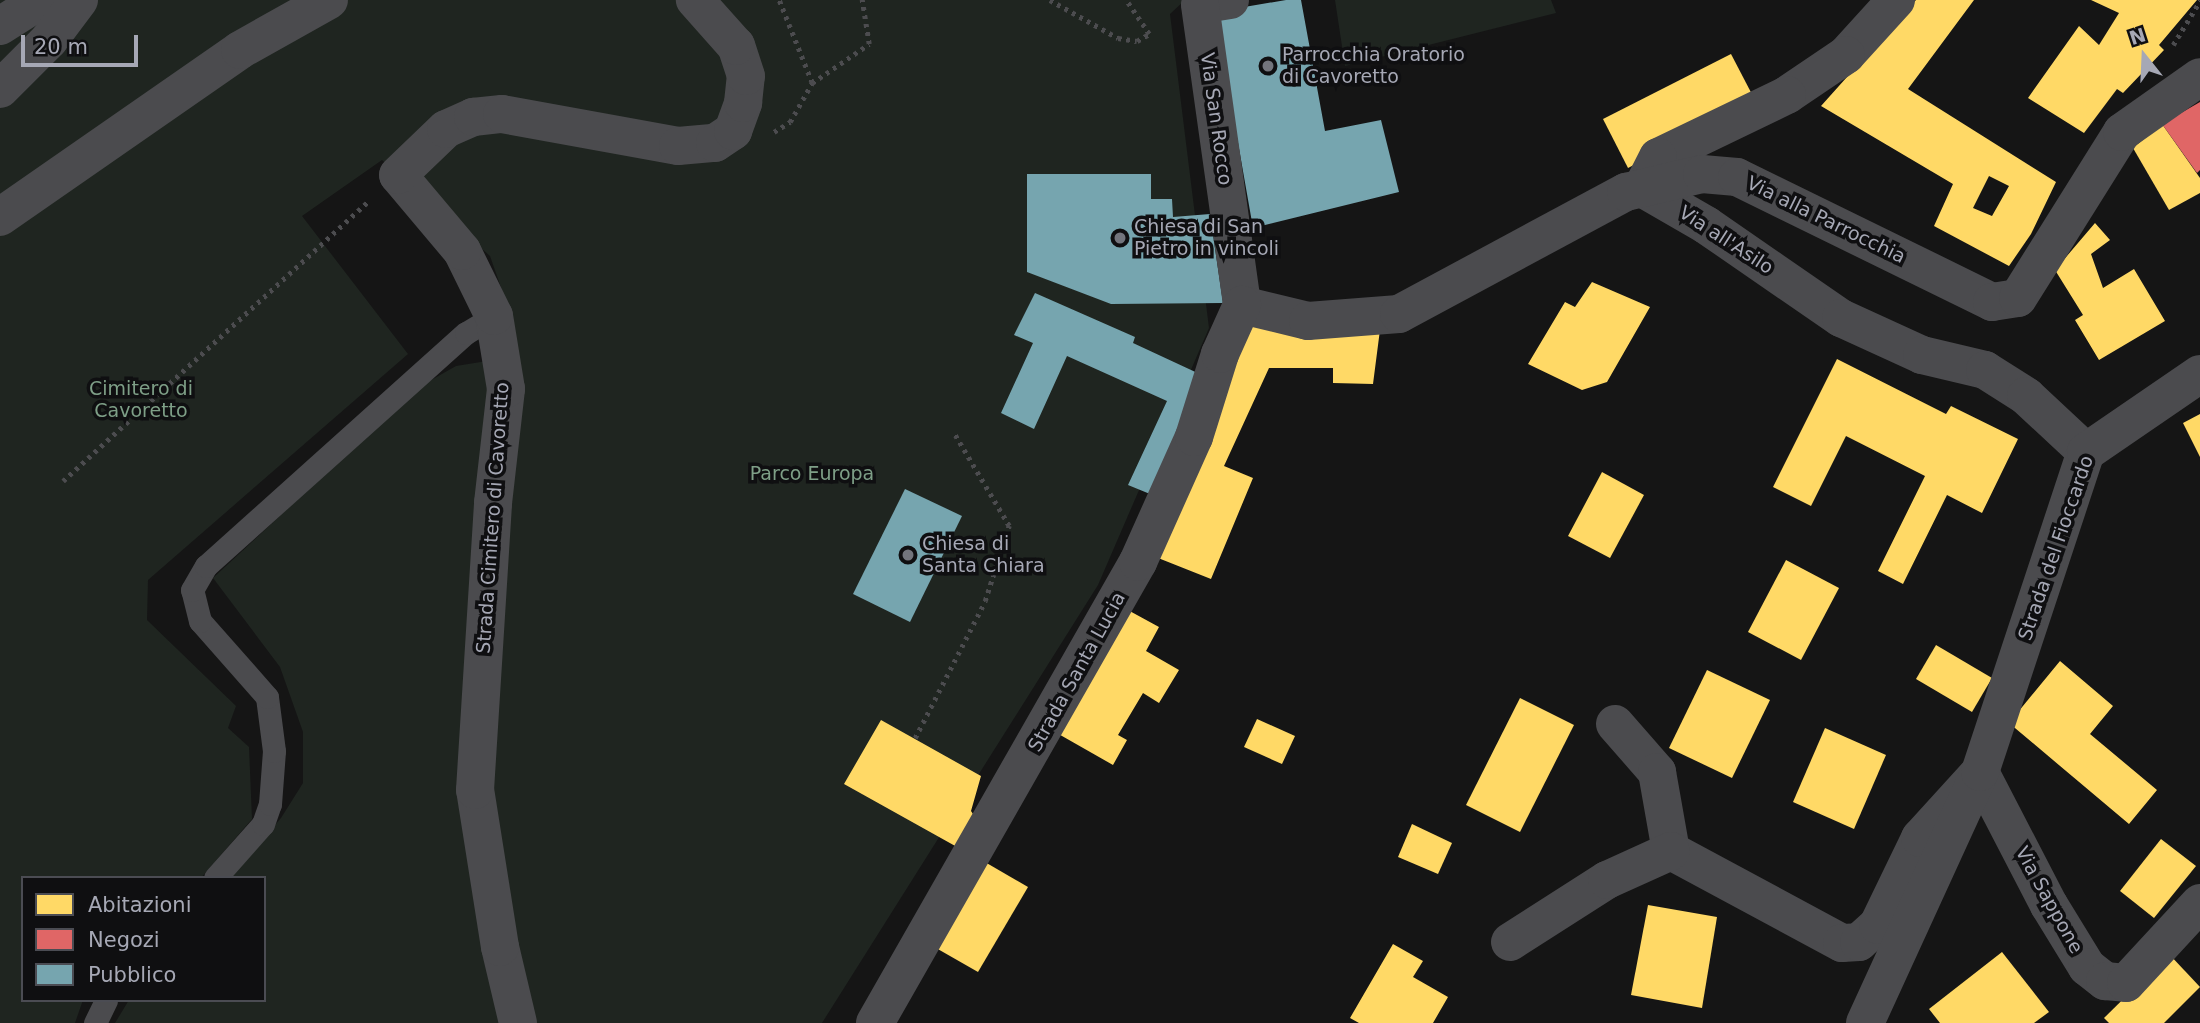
<!DOCTYPE html>
<style>
body{margin:0}
#map{position:relative;width:2200px;height:1023px;overflow:hidden;background:#151515;font-family:"DejaVu Sans",sans-serif}
div>[style]{position:absolute}
[style*='--x']{left:calc(var(--x)*1px);top:calc(var(--y)*1px);width:calc(var(--w)*1px);rotate:calc(var(--a)*1deg)}
.green>*{inset:0;background:#1f2520}
.homes>*{inset:0;background:#ffd966}
.shops>*{inset:0;background:#e06666}
.public>*{inset:0;background:#76a5af}
.path>*{height:4.5px;margin-top:-2.25px;transform-origin:0;background:repeating-linear-gradient(90deg,#4c4c4f 0 3.5px,transparent 0 8.5px)}
.lane>*{height:23px;margin:-11.5px;padding:0 11.5px;transform-origin:11.5px;border-radius:11.5px;background:#4b4b4e}
.street>*{height:38px;margin:-19px;padding:0 19px;transform-origin:19px;border-radius:19px;background:#4b4b4e}
.dots>*{width:19px;height:19px;translate:-50% -50%;box-sizing:border-box;border:4px solid #0f0f11;border-radius:50%}
span{translate:-50% -50%;white-space:nowrap;text-align:center;line-height:1.15;-webkit-text-stroke:7px #0f0f11;paint-order:stroke}
.poi-label{font-size:19px;color:#a6a8b5}
.left{translate:0 -50%;text-align:left}
.street-label{font-size:19px;color:#a6a8b5}
.park-label{font-size:19px;color:#7e9f87}
.legend{position:absolute;left:21px;top:876px;width:245px;height:126px;box-sizing:border-box;background:#0f0f11;border:2px solid #4b4c53;margin:0;padding:9px 12px;list-style:none;font-size:21px;color:#a6a8b5}
.legend li{display:flex;align-items:center;gap:14px;height:35px}
.legend b{width:35px;border:2px solid #4b4c53}
.north{position:absolute;left:2109px;top:21px;width:70px;height:70px;-webkit-text-stroke:5px #0f0f11;paint-order:stroke;rotate:342deg;font-size:19px;font-weight:700;line-height:28px;text-align:center;color:#a6a8b5}
.north::after{content:'';display:block;margin:auto;width:24px;height:32px;background:#a6a8b5;clip-path:polygon(50% 0,100% 100%,50% 72%,0 100%)}
.scale{position:absolute;left:21px;top:35px;width:117px;height:32px;box-sizing:border-box;border:4px solid #a6a8b5;border-top:0;padding-left:9px;font-size:21px;line-height:24px;white-space:nowrap;color:#a6a8b5;-webkit-text-stroke:5px #0f0f11;paint-order:stroke}
</style>
<div id="map">
<div class="green">
<i style="clip-path:polygon(0 0,1185px 0,1170px 14px,1209px 328px,1098px 585px,822px 1023px,115px 1023px,129px 1000px,264px 1000px,264px 878px,230px 878px,281px 818px,303px 783px,303px 732px,280px 667px,213px 578px,419px 387px,456px 366px,512px 357px,511px 316px,490px 256px,382px 160px,302px 216px,408px 354px,148px 580px,147px 620px,236px 706px,228px 728px,249px 747px,252px 819px,201px 878px,23px 878px,23px 1000px,83px 1000px,75px 1023px,0 1023px)"></i>
<i style="clip-path:polygon(1335px 0,1551px 0,1556px 13px,1345px 66px)"></i>
</div>
<div class="homes">
<i style="clip-path:polygon(evenodd,1916px 0,1974px 0,1908px 89px,2056px 182px,2031px 234px,2009px 266px,1934px 226px,1953px 184px,1821px 106px,1916px 0,1989px 176px,2009px 186px,1992px 216px,1973px 208px,1989px 176px)"></i>
<i style="clip-path:polygon(2091px 0,2197px 0,2159px 45px,2164px 50px,2123px 93px,2117px 89px,2084px 133px,2028px 98px,2079px 26px,2099px 45px,2119px 13px)"></i>
<i style="clip-path:polygon(1731px 54px,1756px 102px,1628px 168px,1603px 119px)"></i>
<i style="clip-path:polygon(2162px 124px,2200px 178px,2200px 193px,2169px 210px,2133px 148px)"></i>
<i style="clip-path:polygon(2095px 223px,2110px 240px,2091px 254px,2103px 288px,2134px 269px,2165px 321px,2099px 360px,2075px 320px,2083px 315px,2055px 270px)"></i>
<i style="clip-path:polygon(1592px 282px,1650px 307px,1607px 382px,1582px 390px,1528px 364px,1565px 302px,1575px 307px)"></i>
<i style="clip-path:polygon(1381px 322px,1373px 384px,1333px 383px,1333px 368px,1269px 368px,1224px 466px,1253px 478px,1211px 579px,1148px 554px,1238px 326px)"></i>
<i style="clip-path:polygon(1837px 359px,1946px 414px,1951px 406px,2018px 439px,1982px 513px,1947px 495px,1903px 584px,1878px 571px,1925px 476px,1846px 436px,1811px 506px,1773px 487px)"></i>
<i style="clip-path:polygon(2200px 414px,2200px 457px,2183px 423px)"></i>
<i style="clip-path:polygon(1602px 472px,1644px 495px,1610px 558px,1568px 536px)"></i>
<i style="clip-path:polygon(1786px 560px,1839px 588px,1801px 660px,1748px 632px)"></i>
<i style="clip-path:polygon(1126px 609px,1159px 627px,1146px 651px,1179px 670px,1159px 703px,1143px 693px,1118px 735px,1127px 740px,1113px 765px,1055px 732px)"></i>
<i style="clip-path:polygon(1936px 645px,1992px 678px,1972px 712px,1916px 679px)"></i>
<i style="clip-path:polygon(2060px 661px,2113px 706px,2090px 734px,2157px 790px,2129px 824px,2009px 723px)"></i>
<i style="clip-path:polygon(1707px 670px,1770px 700px,1732px 778px,1669px 748px)"></i>
<i style="clip-path:polygon(1520px 698px,1574px 725px,1520px 832px,1466px 805px)"></i>
<i style="clip-path:polygon(1257px 719px,1295px 736px,1282px 764px,1244px 747px)"></i>
<i style="clip-path:polygon(881px 720px,981px 776px,971px 811px,975px 817px,957px 847px,844px 784px)"></i>
<i style="clip-path:polygon(1825px 728px,1886px 755px,1854px 829px,1793px 802px)"></i>
<i style="clip-path:polygon(1412px 824px,1452px 843px,1438px 874px,1398px 857px)"></i>
<i style="clip-path:polygon(2161px 839px,2196px 866px,2154px 918px,2120px 891px)"></i>
<i style="clip-path:polygon(978px 858px,1028px 887px,978px 972px,929px 944px)"></i>
<i style="clip-path:polygon(1648px 905px,1717px 917px,1702px 1008px,1631px 995px)"></i>
<i style="clip-path:polygon(1393px 944px,1423px 961px,1413px 977px,1448px 997px,1433px 1023px,1359px 1023px,1350px 1018px)"></i>
<i style="clip-path:polygon(2002px 952px,2049px 1012px,2034px 1023px,1940px 1023px,1929px 1009px)"></i>
<i style="clip-path:polygon(2169px 954px,2200px 987px,2164px 1023px,2109px 1023px,2104px 1018px)"></i>
</div>
<div class="shops">
<i style="clip-path:polygon(2200px 102px,2200px 170px,2197px 173px,2162px 124px)"></i>
</div>
<div class="public">
<i style="clip-path:polygon(1286px 0,1301px 0,1325px 131px,1381px 120px,1399px 192px,1253px 228px,1215px 12px)"></i>
<i style="clip-path:polygon(1027px 174px,1151px 174px,1151px 199px,1172px 199px,1173px 217px,1210px 214px,1223px 303px,1111px 304px,1027px 272px)"></i>
<i style="clip-path:polygon(1035px 293px,1135px 337px,1133px 343px,1204px 376px,1150px 494px,1128px 485px,1167px 401px,1067px 356px,1034px 429px,1001px 413px,1033px 343px,1014px 335px)"></i>
<i style="clip-path:polygon(905px 489px,962px 516px,910px 622px,853px 594px)"></i>
</div>
<div class="path">
<i style="--x:1050;--y:0;--w:78;--a:29.2"></i>
<i style="--x:1118;--y:38;--w:19;--a:9"></i>
<i style="--x:1137;--y:41;--w:14;--a:-30"></i>
<i style="--x:1149;--y:34;--w:41;--a:-124.1"></i>
<i style="--x:2173;--y:45;--w:52;--a:-58.5"></i>
<i style="--x:812;--y:83;--w:69;--a:-34.4"></i>
<i style="--x:869;--y:44;--w:45;--a:-99"></i>
<i style="--x:774;--y:132;--w:19;--a:-32"></i>
<i style="--x:790;--y:122;--w:45;--a:-60.6"></i>
<i style="--x:812;--y:83;--w:89;--a:-111.7"></i>
<i style="--x:63;--y:481;--w:415;--a:-42.5"></i>
<i style="--x:915;--y:738;--w:154;--a:-62.9"></i>
<i style="--x:985;--y:601;--w:79;--a:-72.3"></i>
<i style="--x:1009;--y:526;--w:106;--a:-120.7"></i>
</div>
<div class="lane">
<i style="--x:215;--y:878;--w:72;--a:-48.4"></i>
<i style="--x:263;--y:824;--w:21;--a:-71"></i>
<i style="--x:270;--y:804;--w:53;--a:-85.7"></i>
<i style="--x:274;--y:751;--w:54;--a:-97.4"></i>
<i style="--x:267;--y:697;--w:101;--a:-131.4"></i>
<i style="--x:200;--y:621;--w:32;--a:-104"></i>
<i style="--x:192;--y:590;--w:28;--a:-60"></i>
<i style="--x:206;--y:566;--w:349;--a:-41.9"></i>
<i style="--x:466;--y:333;--w:33;--a:-31"></i>
<i style="--x:95;--y:1023;--w:25;--a:-64"></i>
</div>
<div class="street">
<i style="--x:1230;--y:0;--w:30;--a:171"></i>
<i style="--x:1200;--y:5;--w:303;--a:82"></i>
<i style="--x:1896;--y:0;--w:74;--a:132.3"></i>
<i style="--x:1846;--y:55;--w:71;--a:145.9"></i>
<i style="--x:1787;--y:95;--w:143;--a:154.3"></i>
<i style="--x:1658;--y:157;--w:35;--a:117"></i>
<i style="--x:1642;--y:188;--w:74;--a:30"></i>
<i style="--x:1706;--y:225;--w:164;--a:34.6"></i>
<i style="--x:1841;--y:318;--w:89;--a:24.6"></i>
<i style="--x:1922;--y:355;--w:65;--a:13.4"></i>
<i style="--x:1985;--y:370;--w:49;--a:32.4"></i>
<i style="--x:2026;--y:396;--w:82;--a:43"></i>
<i style="--x:0;--y:26;--w:49;--a:-32.4"></i>
<i style="--x:0;--y:89;--w:69;--a:-45"></i>
<i style="--x:49;--y:40;--w:50;--a:-53.1"></i>
<i style="--x:0;--y:217;--w:292;--a:-34.8"></i>
<i style="--x:240;--y:50;--w:102;--a:-29.3"></i>
<i style="--x:1242;--y:305;--w:68;--a:13.6"></i>
<i style="--x:1308;--y:321;--w:91;--a:-4.4"></i>
<i style="--x:1399;--y:314;--w:258;--a:-28.3"></i>
<i style="--x:1626;--y:192;--w:78;--a:-13.3"></i>
<i style="--x:1702;--y:174;--w:35;--a:5"></i>
<i style="--x:1737;--y:177;--w:284;--a:26.1"></i>
<i style="--x:1992;--y:302;--w:26;--a:-9"></i>
<i style="--x:2018;--y:298;--w:196;--a:-57.9"></i>
<i style="--x:2122;--y:132;--w:95;--a:-35.2"></i>
<i style="--x:1615;--y:724;--w:64;--a:48.8"></i>
<i style="--x:1657;--y:772;--w:80;--a:80"></i>
<i style="--x:1671;--y:851;--w:194;--a:28.3"></i>
<i style="--x:1842;--y:943;--w:17;--a:-3"></i>
<i style="--x:1859;--y:942;--w:25;--a:-42"></i>
<i style="--x:1878;--y:925;--w:97;--a:-64.2"></i>
<i style="--x:1920;--y:838;--w:89;--a:-47.7"></i>
<i style="--x:1980;--y:772;--w:150;--a:62.6"></i>
<i style="--x:2049;--y:905;--w:73;--a:58.5"></i>
<i style="--x:2087;--y:967;--w:23;--a:38"></i>
<i style="--x:2105;--y:981;--w:21;--a:5"></i>
<i style="--x:2126;--y:983;--w:109;--a:-47.2"></i>
<i style="--x:1510;--y:942;--w:115;--a:-32.6"></i>
<i style="--x:1607;--y:880;--w:70;--a:-24.4"></i>
<i style="--x:518;--y:1023;--w:78;--a:-103.3"></i>
<i style="--x:500;--y:947;--w:159;--a:-99"></i>
<i style="--x:475;--y:790;--w:288;--a:-86.4"></i>
<i style="--x:493;--y:503;--w:115;--a:-83.5"></i>
<i style="--x:506;--y:389;--w:74;--a:-99.3"></i>
<i style="--x:494;--y:316;--w:72;--a:-116.2"></i>
<i style="--x:462;--y:251;--w:99;--a:-130.1"></i>
<i style="--x:398;--y:175;--w:66;--a:-43.8"></i>
<i style="--x:446;--y:129;--w:30;--a:-24"></i>
<i style="--x:473;--y:117;--w:29;--a:-6"></i>
<i style="--x:502;--y:114;--w:179;--a:10.3"></i>
<i style="--x:678;--y:146;--w:37;--a:-5"></i>
<i style="--x:715;--y:143;--w:22;--a:-34"></i>
<i style="--x:733;--y:131;--w:30;--a:-70"></i>
<i style="--x:743;--y:103;--w:27;--a:-84"></i>
<i style="--x:746;--y:76;--w:32;--a:-108"></i>
<i style="--x:736;--y:46;--w:62;--a:-131.7"></i>
<i style="--x:875;--y:1023;--w:531;--a:-60.3"></i>
<i style="--x:1138;--y:562;--w:137;--a:-65.9"></i>
<i style="--x:1194;--y:437;--w:87;--a:-72.6"></i>
<i style="--x:1220;--y:354;--w:54;--a:-65.8"></i>
<i style="--x:1865;--y:1023;--w:276;--a:-65.4"></i>
<i style="--x:1980;--y:772;--w:337;--a:-71.7"></i>
<i style="--x:2086;--y:452;--w:138;--a:-34.4"></i>
</div>
<div class="dots">
<i style="left:1268px;top:66px;background:#73757d"></i>
<i style="left:1120px;top:238px;background:#73757d"></i>
<i style="left:908px;top:555px;background:#73757d"></i>
</div>
<div class="poi-label">
<span class="left" style="left:1282px;top:66px">Parrocchia Oratorio<br>di Cavoretto</span>
<span class="left" style="left:1134px;top:238px">Chiesa di San<br>Pietro in vincoli</span>
<span class="left" style="left:922px;top:555px">Chiesa di<br>Santa Chiara</span>
</div>
<div class="street-label">
<span style="left:1216px;top:119px;rotate:82deg">Via San Rocco</span>
<span style="left:1826px;top:220px;rotate:26deg">Via alla Parrocchia</span>
<span style="left:1726px;top:240px;rotate:33deg">Via all'Asilo</span>
<span style="left:493px;top:518px;rotate:-86deg">Strada Cimitero di Cavoretto</span>
<span style="left:2056px;top:548px;rotate:-71deg">Strada del Fioccardo</span>
<span style="left:1077px;top:672px;rotate:-61deg">Strada Santa Lucia</span>
<span style="left:2049px;top:900px;rotate:61deg">Via Sappone</span>
</div>
<div class="park-label">
<span style="left:141px;top:400px">Cimitero di<br>Cavoretto</span>
<span style="left:812px;top:474px">Parco Europa</span>
</div>
<ul class="legend">
<li><b style="height:19px;background:#ffd966"></b>Abitazioni</li>
<li><b style="height:19px;background:#e06666"></b>Negozi</li>
<li><b style="height:19px;background:#76a5af"></b>Pubblico</li>
</ul>
<div class="north">N</div>
<div class="scale">20 m</div>
</div>
